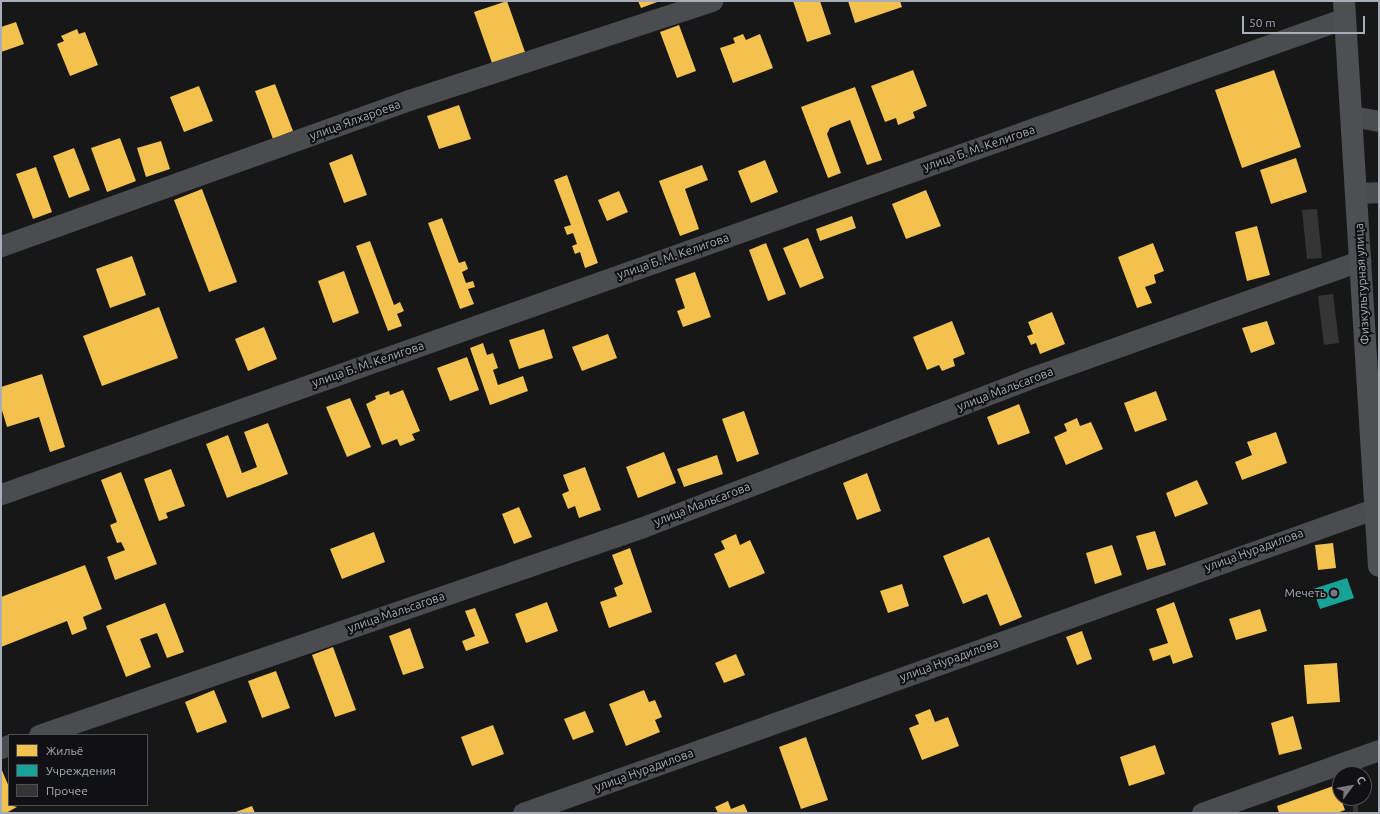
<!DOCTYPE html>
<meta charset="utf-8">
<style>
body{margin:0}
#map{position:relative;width:1380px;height:814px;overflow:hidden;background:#171717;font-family:Ubuntu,sans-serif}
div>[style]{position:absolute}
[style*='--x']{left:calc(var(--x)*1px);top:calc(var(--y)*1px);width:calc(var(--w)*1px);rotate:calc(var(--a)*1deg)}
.homes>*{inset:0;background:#f2c14e}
.public>*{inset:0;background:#17a398}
.building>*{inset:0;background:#353536}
.minor>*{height:21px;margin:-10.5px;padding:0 10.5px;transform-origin:10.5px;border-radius:10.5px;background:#4b4c50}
.major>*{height:22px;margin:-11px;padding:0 11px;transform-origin:11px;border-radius:11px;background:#4d4f52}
.dots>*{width:11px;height:11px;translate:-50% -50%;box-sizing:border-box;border:2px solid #111113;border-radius:50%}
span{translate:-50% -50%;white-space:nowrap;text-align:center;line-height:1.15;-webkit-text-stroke:4px #111113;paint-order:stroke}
.street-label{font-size:12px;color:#a8adb8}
.poi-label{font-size:12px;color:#a8adb8}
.right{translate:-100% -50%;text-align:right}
.frame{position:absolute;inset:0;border:2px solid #a8adb8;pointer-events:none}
.legend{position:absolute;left:8px;top:734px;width:140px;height:72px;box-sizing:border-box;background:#111113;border:1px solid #4d4f55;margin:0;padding:5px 7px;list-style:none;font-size:12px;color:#a8adb8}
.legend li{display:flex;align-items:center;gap:8px;height:20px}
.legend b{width:20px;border:1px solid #4d4f55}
.north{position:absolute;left:1332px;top:766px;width:40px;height:40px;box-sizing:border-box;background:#111113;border:1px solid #4d4f55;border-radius:50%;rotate:58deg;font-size:11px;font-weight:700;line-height:16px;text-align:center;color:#a8adb8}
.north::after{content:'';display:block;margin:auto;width:14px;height:18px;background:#757880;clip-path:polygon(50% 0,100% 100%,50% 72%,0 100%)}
.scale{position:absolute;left:1242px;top:16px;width:123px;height:18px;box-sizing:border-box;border:2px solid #a8adb8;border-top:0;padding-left:5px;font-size:12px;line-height:14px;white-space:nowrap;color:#a8adb8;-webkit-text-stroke:3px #111113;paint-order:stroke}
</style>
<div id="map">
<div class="homes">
<i style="clip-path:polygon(507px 1px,525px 52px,492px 63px,474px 12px)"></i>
<i style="clip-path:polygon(638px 1px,660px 1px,641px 8px)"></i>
<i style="clip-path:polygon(793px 1px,820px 1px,831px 34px,807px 42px)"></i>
<i style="clip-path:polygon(848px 1px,900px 1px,902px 7px,855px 23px)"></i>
<i style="clip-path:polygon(16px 22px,24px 44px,1px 52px,1px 27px)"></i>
<i style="clip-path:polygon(679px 25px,696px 71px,677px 78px,660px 32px)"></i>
<i style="clip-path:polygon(77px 29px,79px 34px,85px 32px,98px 65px,70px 76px,57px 44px,64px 41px,61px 36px)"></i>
<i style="clip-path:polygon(743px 34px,746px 40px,760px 34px,773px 68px,733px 83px,720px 48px,735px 43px,733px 38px)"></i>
<i style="clip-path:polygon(913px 70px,927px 106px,913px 112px,915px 118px,898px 125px,896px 118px,885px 122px,871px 86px)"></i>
<i style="clip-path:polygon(1274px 70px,1301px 147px,1242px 168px,1215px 90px)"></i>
<i style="clip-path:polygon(275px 84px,293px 131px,273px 139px,255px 91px)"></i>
<i style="clip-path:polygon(199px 86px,213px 121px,184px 132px,170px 97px)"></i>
<i style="clip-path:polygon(855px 87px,882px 160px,867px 165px,850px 120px,830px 128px,827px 134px,841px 173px,828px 178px,801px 107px)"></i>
<i style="clip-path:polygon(459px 105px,471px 139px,439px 149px,427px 116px)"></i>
<i style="clip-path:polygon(120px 138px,136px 181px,107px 192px,91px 148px)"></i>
<i style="clip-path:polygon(161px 141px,170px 169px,146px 177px,137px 148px)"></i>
<i style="clip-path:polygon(74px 148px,90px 190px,69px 198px,53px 156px)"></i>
<i style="clip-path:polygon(352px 154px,367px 195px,344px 203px,329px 163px)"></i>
<i style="clip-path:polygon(1296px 158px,1307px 192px,1271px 204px,1260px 170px)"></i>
<i style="clip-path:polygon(765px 160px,778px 192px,751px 203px,738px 171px)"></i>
<i style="clip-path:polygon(702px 165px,708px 180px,685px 189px,699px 229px,680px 236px,659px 181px)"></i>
<i style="clip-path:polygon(36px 167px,52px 212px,33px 219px,16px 174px)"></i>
<i style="clip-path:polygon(567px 175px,598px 263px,585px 268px,580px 252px,575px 254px,572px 246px,577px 244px,573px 233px,567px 235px,564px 227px,571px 225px,554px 180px)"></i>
<i style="clip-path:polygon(202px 189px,237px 282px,209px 292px,174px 200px)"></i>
<i style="clip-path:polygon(926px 190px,941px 226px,906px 239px,892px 204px)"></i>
<i style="clip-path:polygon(619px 191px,628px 212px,607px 221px,598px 200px)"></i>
<i style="clip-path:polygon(852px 216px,856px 228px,820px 241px,816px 229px)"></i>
<i style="clip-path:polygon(442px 218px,459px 263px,465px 261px,468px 269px,462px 272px,466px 283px,473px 281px,475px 287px,468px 289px,474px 304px,460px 309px,428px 223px)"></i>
<i style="clip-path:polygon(1257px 226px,1270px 275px,1247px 281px,1235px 232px)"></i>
<i style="clip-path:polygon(808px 238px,824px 278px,800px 288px,783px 248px)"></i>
<i style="clip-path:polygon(370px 241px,394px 305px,400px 302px,404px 311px,397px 314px,402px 326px,388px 331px,356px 246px)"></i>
<i style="clip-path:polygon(766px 243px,786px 294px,768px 301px,749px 250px)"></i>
<i style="clip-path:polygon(1153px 243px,1164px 271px,1154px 275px,1156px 283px,1145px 287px,1152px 303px,1137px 308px,1118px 257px)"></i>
<i style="clip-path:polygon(132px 256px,146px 295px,110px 308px,96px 269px)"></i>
<i style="clip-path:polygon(344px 271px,359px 313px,333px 323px,318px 281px)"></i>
<i style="clip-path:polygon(695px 272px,711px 317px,683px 327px,677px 311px,685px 308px,675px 279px)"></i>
<i style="clip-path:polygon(159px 307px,178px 358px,102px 386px,83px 336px)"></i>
<i style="clip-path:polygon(1052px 312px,1065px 344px,1040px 354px,1036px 343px,1031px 345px,1027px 336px,1033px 334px,1028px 322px)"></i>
<i style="clip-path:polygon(952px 321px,965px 354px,953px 359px,955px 366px,942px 371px,939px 365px,927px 370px,913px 337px)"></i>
<i style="clip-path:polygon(1267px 321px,1275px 344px,1251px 353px,1242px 328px)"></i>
<i style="clip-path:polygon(264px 327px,277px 359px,248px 371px,235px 339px)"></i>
<i style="clip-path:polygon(544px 329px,553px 358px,519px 369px,509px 340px)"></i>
<i style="clip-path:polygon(608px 334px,617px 358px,582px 371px,572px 347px)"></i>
<i style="clip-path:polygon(483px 343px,487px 355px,493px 353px,498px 368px,493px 370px,498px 385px,523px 376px,528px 391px,490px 405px,470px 348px)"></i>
<i style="clip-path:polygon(467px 357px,479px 390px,450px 401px,437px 368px)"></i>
<i style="clip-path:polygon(42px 374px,65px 447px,50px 452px,39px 417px,7px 427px,1px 407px,1px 387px)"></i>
<i style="clip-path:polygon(403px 390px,420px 431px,412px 434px,415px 440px,400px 446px,397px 439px,382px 445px,366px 404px,376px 399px,375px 396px,389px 391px,390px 395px)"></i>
<i style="clip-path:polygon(1156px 391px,1167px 420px,1135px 432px,1124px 403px)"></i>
<i style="clip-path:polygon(350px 398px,371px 447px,347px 457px,326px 407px)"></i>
<i style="clip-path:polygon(1019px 404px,1030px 433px,998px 445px,987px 417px)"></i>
<i style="clip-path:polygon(744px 411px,759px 454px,737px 462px,722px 419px)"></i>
<i style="clip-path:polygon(1077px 418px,1080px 426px,1091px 422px,1103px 449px,1066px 465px,1054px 437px,1067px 431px,1064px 424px)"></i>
<i style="clip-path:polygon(268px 423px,288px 474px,227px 498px,206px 444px,228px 435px,242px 473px,257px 467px,244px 432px)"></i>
<i style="clip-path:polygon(1276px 432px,1287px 463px,1242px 480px,1235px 462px,1252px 455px,1247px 442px)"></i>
<i style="clip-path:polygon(664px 452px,676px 483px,638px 498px,626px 467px)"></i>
<i style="clip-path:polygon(717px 455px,723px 474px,684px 487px,677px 469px)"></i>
<i style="clip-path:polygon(585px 467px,601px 510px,579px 518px,575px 506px,568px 509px,562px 494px,569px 491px,563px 475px)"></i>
<i style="clip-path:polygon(171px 469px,185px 506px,166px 513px,168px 518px,159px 521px,144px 479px)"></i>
<i style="clip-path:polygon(121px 472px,157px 564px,115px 580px,107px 557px,125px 550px,121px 542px,117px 543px,110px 525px,117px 522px,101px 480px)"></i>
<i style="clip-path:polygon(867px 473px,881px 511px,857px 520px,843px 483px)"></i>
<i style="clip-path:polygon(1197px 480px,1208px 504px,1175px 517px,1166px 493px)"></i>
<i style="clip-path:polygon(519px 507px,532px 537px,514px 544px,502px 514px)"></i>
<i style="clip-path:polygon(1155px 531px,1166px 565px,1147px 570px,1136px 536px)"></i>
<i style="clip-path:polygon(374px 532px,385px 562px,342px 579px,330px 549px)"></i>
<i style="clip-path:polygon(736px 534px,740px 545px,750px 540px,765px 573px,729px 588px,714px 554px,725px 549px,721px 541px)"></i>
<i style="clip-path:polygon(989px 537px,1022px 617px,1000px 626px,987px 594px,963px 604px,943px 556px)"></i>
<i style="clip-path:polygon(1333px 543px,1336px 568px,1318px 570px,1315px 545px)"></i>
<i style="clip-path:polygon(1112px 545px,1122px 575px,1095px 584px,1086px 553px)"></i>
<i style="clip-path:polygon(630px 548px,652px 612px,609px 628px,600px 602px,617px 596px,614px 588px,623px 584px,612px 555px)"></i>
<i style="clip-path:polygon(85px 565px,102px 609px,83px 617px,87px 629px,72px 635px,67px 621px,1px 647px,1px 597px)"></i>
<i style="clip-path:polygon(902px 584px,909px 606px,888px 613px,880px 591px)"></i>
<i style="clip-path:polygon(547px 602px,558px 631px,526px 643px,515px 614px)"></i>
<i style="clip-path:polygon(1174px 602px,1193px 657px,1173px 664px,1170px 655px,1153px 661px,1149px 649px,1168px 643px,1156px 609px)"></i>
<i style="clip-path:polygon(165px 603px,184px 652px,167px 658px,157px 633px,140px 639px,151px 667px,126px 677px,106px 626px)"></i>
<i style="clip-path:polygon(475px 608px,489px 643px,466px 651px,462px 641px,475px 636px,465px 611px)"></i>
<i style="clip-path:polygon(1260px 609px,1267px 631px,1236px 640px,1229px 619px)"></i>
<i style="clip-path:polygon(410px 628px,424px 668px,403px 675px,389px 636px)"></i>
<i style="clip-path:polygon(1082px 631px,1092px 659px,1077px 665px,1066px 637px)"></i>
<i style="clip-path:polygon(333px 647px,356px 710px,335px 717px,312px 655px)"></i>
<i style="clip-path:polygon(736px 654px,745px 675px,724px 683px,715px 663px)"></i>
<i style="clip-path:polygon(1337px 663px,1340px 702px,1307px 704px,1304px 665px)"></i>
<i style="clip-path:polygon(276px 671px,290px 708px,262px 718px,248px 681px)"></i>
<i style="clip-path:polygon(214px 690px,227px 722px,197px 733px,185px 702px)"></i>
<i style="clip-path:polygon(644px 690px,649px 702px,655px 700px,662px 717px,655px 720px,660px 732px,626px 746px,609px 704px)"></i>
<i style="clip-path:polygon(930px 709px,935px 722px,948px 717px,959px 746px,922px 760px,909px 728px,919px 724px,915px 715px)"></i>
<i style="clip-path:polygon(585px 711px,594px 732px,573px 740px,564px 719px)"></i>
<i style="clip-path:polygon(1293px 716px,1302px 749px,1279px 755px,1271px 723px)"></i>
<i style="clip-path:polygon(493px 725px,504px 754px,472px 766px,461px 737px)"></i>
<i style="clip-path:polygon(806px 737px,828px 800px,801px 809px,779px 747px)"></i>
<i style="clip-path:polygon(1155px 745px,1165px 774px,1129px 786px,1120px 757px)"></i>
<i style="clip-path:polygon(1px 768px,9px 787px,9px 805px,17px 807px,6px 813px,1px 813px)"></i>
<i style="clip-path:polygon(1336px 785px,1345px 810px,1337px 813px,1279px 813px,1277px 806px)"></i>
<i style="clip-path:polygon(728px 801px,731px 809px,744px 804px,748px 813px,718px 813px,715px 807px)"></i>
<i style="clip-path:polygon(252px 806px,255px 813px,233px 813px)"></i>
</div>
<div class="public">
<i style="clip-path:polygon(1347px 578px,1354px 598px,1320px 609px,1313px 589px)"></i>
</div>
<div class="building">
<i style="clip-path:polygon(1317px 209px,1322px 258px,1307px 259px,1302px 210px)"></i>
<i style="clip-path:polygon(1333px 294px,1339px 343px,1324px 345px,1318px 296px)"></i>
<i style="clip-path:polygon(1353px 801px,1358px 801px,1358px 813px,1353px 813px)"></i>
</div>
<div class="minor">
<i style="--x:1351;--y:116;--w:28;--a:10"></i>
<i style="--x:1356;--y:193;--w:23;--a:-2"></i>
<i style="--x:1;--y:246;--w:433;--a:-19.7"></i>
<i style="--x:409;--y:100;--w:319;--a:-18.1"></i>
<i style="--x:1;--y:494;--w:1426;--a:-19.5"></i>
<i style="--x:39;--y:735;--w:639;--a:-19"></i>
<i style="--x:643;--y:527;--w:409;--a:-21"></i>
<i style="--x:1025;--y:380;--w:356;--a:-19.6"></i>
<i style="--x:1;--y:748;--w:9;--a:-21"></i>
<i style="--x:523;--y:813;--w:909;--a:-19.67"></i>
<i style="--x:1202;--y:813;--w:188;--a:-19.6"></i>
</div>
<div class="major">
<i style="--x:1344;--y:1;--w:566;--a:86.46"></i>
</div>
<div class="dots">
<i style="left:1334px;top:593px;background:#757880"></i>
</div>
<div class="street-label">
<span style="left:355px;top:120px;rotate:-20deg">улица Ялхароева</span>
<span style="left:979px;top:148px;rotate:-19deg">улица Б. М. Келигова</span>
<span style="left:673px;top:256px;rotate:-19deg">улица Б. М. Келигова</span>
<span style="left:1362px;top:284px;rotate:-93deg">Физкультурная улица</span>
<span style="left:368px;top:364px;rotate:-19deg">улица Б. М. Келигова</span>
<span style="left:1005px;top:389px;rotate:-21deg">улица Мальсагова</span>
<span style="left:702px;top:504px;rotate:-21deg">улица Мальсагова</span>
<span style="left:1254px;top:550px;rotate:-20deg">улица Нурадилова</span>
<span style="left:396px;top:612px;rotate:-19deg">улица Мальсагова</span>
<span style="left:949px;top:660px;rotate:-20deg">улица Нурадилова</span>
<span style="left:644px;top:770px;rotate:-20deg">улица Нурадилова</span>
</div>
<div class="poi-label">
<span class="right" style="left:1326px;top:593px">Мечеть</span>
</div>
<div class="frame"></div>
<ul class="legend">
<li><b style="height:11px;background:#f2c14e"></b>Жильё</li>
<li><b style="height:11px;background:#17a398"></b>Учреждения</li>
<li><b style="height:11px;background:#353536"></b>Прочее</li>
</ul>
<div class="north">С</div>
<div class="scale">50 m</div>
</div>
